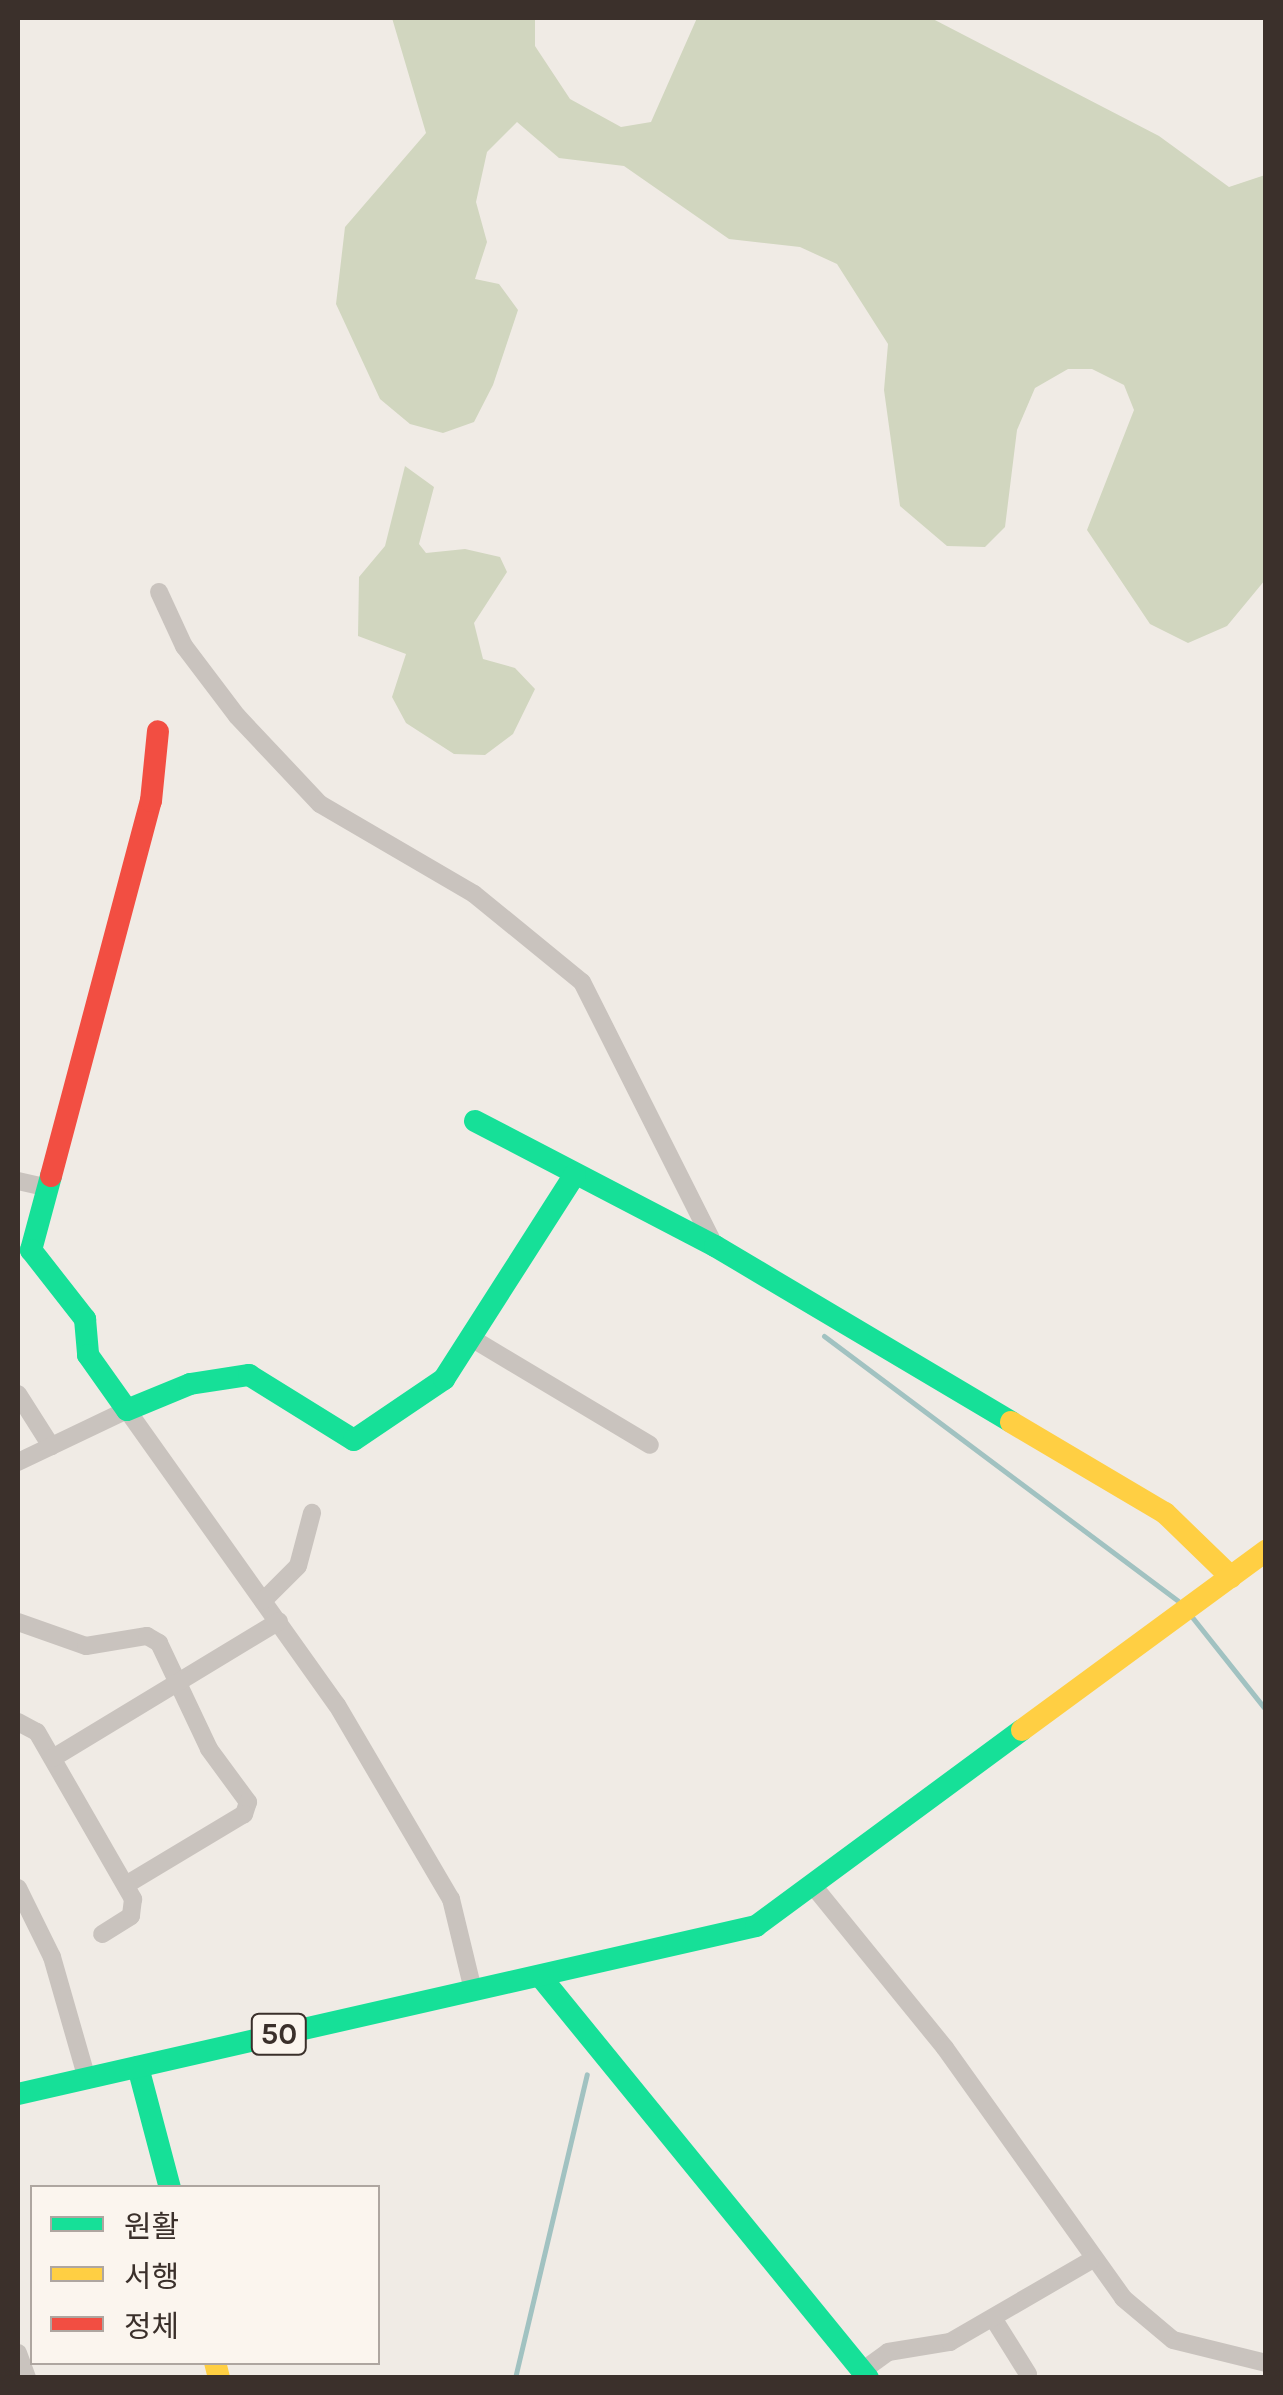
<!DOCTYPE html>
<meta charset="utf-8">
<style>
body{margin:0}
#map{position:relative;width:1283px;height:2395px;overflow:hidden;background:#f0ebe5;font-family:Karla,"Noto Sans KR",sans-serif}
div>[style]{position:absolute}
[style*='--x']{left:calc(var(--x)*1px);top:calc(var(--y)*1px);width:calc(var(--w)*1px);rotate:calc(var(--a)*1deg)}
.green>*{inset:0;background:#d1d6bf}
.stream>*{height:5px;margin:-2.5px;padding:0 2.5px;transform-origin:2.5px;border-radius:2.5px;background:#a1c2c1}
.street>*{height:18px;margin:-9px;padding:0 9px;transform-origin:9px;border-radius:9px;background:#c9c3be}
.fast>*{height:22px;margin:-11px;padding:0 11px;transform-origin:11px;border-radius:11px;background:#16e098}
.slow>*{height:22px;margin:-11px;padding:0 11px;transform-origin:11px;border-radius:11px;background:#ffcf43}
.jam>*{height:22px;margin:-11px;padding:0 11px;transform-origin:11px;border-radius:11px;background:#f24e42}
span{translate:-50% -50%;white-space:nowrap;text-align:center;line-height:1.15;-webkit-text-stroke:9px #fbf5ee;paint-order:stroke}
.shield-label span{padding:2px 8px;background:#fbf5ee;border:2px solid;border-radius:8px;-webkit-text-stroke-width:0}
.shield-label{font-size:30px;color:#3b302b;font-weight:700}
.frame{position:absolute;inset:0;border:20px solid #3b302b;pointer-events:none}
.legend{position:absolute;left:30px;top:2185px;width:350px;height:180px;box-sizing:border-box;background:#fbf5ee;border:2px solid #aea6a0;margin:0;padding:12px 18px;list-style:none;font-size:30px;color:#3b302b}
.legend li{display:flex;align-items:center;gap:20px;height:50px}
.legend b{width:50px;border:2px solid #aea6a0}
</style>
<div id="map">
<div class="green">
<i style="clip-path:polygon(392px 18px,535px 18px,535px 46px,570px 99px,621px 127px,651px 122px,697px 18px,931px 18px,1159px 136px,1229px 187px,1265px 175px,1265px 580px,1227px 626px,1188px 643px,1150px 624px,1087px 530px,1134px 410px,1124px 385px,1092px 369px,1068px 369px,1035px 388px,1017px 430px,1005px 527px,985px 547px,947px 546px,900px 506px,884px 390px,888px 344px,837px 264px,800px 247px,729px 239px,624px 166px,559px 158px,517px 122px,487px 152px,476px 202px,487px 242px,475px 279px,499px 284px,518px 310px,493px 385px,474px 422px,443px 433px,410px 424px,380px 399px,336px 304px,345px 227px,426px 133px)"></i>
<i style="clip-path:polygon(405px 466px,434px 487px,419px 544px,426px 553px,465px 549px,500px 557px,507px 572px,474px 623px,483px 659px,515px 668px,535px 689px,513px 734px,485px 755px,454px 754px,406px 723px,392px 697px,406px 654px,358px 636px,359px 577px,385px 546px)"></i>
</div>
<div class="stream">
<i style="--x:824;--y:1336;--w:442;--a:36.8"></i>
<i style="--x:1192;--y:1617;--w:119;--a:51.5"></i>
<i style="--x:515;--y:2378;--w:312;--a:-76.7"></i>
</div>
<div class="street">
<i style="--x:159;--y:592;--w:60;--a:65.2"></i>
<i style="--x:184;--y:646;--w:88;--a:52.9"></i>
<i style="--x:237;--y:716;--w:121;--a:46.7"></i>
<i style="--x:320;--y:804;--w:178;--a:30.3"></i>
<i style="--x:474;--y:894;--w:139;--a:39.2"></i>
<i style="--x:582;--y:982;--w:296;--a:63.3"></i>
<i style="--x:18;--y:1181;--w:26;--a:13"></i>
<i style="--x:473;--y:1339;--w:206;--a:30.9"></i>
<i style="--x:18;--y:1394;--w:62;--a:57.6"></i>
<i style="--x:18;--y:1462;--w:121;--a:-25.5"></i>
<i style="--x:127;--y:1410;--w:362;--a:54.6"></i>
<i style="--x:337;--y:1705;--w:225;--a:59.6"></i>
<i style="--x:451;--y:1899;--w:94;--a:76.4"></i>
<i style="--x:263;--y:1601;--w:49;--a:-45"></i>
<i style="--x:298;--y:1566;--w:55;--a:-75.2"></i>
<i style="--x:18;--y:1622;--w:72;--a:19.4"></i>
<i style="--x:86;--y:1646;--w:62;--a:-9.3"></i>
<i style="--x:147;--y:1636;--w:14;--a:30"></i>
<i style="--x:159;--y:1643;--w:117;--a:64.7"></i>
<i style="--x:209;--y:1749;--w:66;--a:53.7"></i>
<i style="--x:248;--y:1802;--w:13;--a:108"></i>
<i style="--x:244;--y:1814;--w:138;--a:149"></i>
<i style="--x:18;--y:1722;--w:21;--a:28"></i>
<i style="--x:37;--y:1732;--w:193;--a:60.1"></i>
<i style="--x:133;--y:1899;--w:17;--a:97"></i>
<i style="--x:131;--y:1916;--w:34;--a:148"></i>
<i style="--x:53;--y:1758;--w:264;--a:-31.2"></i>
<i style="--x:18;--y:1888;--w:77;--a:63.8"></i>
<i style="--x:52;--y:1957;--w:127;--a:74"></i>
<i style="--x:815;--y:1888;--w:206;--a:50.9"></i>
<i style="--x:945;--y:2048;--w:307;--a:54.5"></i>
<i style="--x:1123;--y:2298;--w:65;--a:40"></i>
<i style="--x:1173;--y:2340;--w:96;--a:13.9"></i>
<i style="--x:993;--y:2318;--w:66;--a:58"></i>
<i style="--x:18;--y:2353;--w:27;--a:70"></i>
<i style="--x:862;--y:2371;--w:32;--a:-36"></i>
<i style="--x:888;--y:2352;--w:63;--a:-9.2"></i>
<i style="--x:950;--y:2342;--w:162;--a:-30.1"></i>
</div>
<div class="fast">
<i style="--x:475;--y:1121;--w:271;--a:27.5"></i>
<i style="--x:715;--y:1246;--w:344;--a:30.7"></i>
<i style="--x:51;--y:1176;--w:77;--a:105.1"></i>
<i style="--x:31;--y:1250;--w:88;--a:52"></i>
<i style="--x:85;--y:1319;--w:36;--a:85"></i>
<i style="--x:88;--y:1355;--w:67;--a:54.7"></i>
<i style="--x:127;--y:1410;--w:68;--a:-22.4"></i>
<i style="--x:190;--y:1384;--w:60;--a:-8.7"></i>
<i style="--x:249;--y:1375;--w:123;--a:31.8"></i>
<i style="--x:354;--y:1440;--w:109;--a:-34.1"></i>
<i style="--x:444;--y:1379;--w:243;--a:-57.4"></i>
<i style="--x:540;--y:1976;--w:519;--a:50.79"></i>
<i style="--x:138;--y:2067;--w:125;--a:75.2"></i>
<i style="--x:18;--y:2094;--w:757;--a:-12.82"></i>
<i style="--x:756;--y:1926;--w:330;--a:-36.4"></i>
</div>
<div class="slow">
<i style="--x:1011;--y:1422;--w:179;--a:30.6"></i>
<i style="--x:1165;--y:1513;--w:92;--a:44.1"></i>
<i style="--x:1022;--y:1730;--w:303;--a:-36.3"></i>
<i style="--x:215;--y:2362;--w:16;--a:76"></i>
</div>
<div class="jam">
<i style="--x:51;--y:1176;--w:388;--a:-75.1"></i>
<i style="--x:151;--y:801;--w:70;--a:-84.3"></i>
</div>
<div class="shield-label">
<span style="left:279px;top:2034px">50</span>
</div>
<div class="frame"></div>
<ul class="legend">
<li><b style="height:12px;background:#16e098"></b>원활</li>
<li><b style="height:12px;background:#ffcf43"></b>서행</li>
<li><b style="height:12px;background:#f24e42"></b>정체</li>
</ul>
</div>
